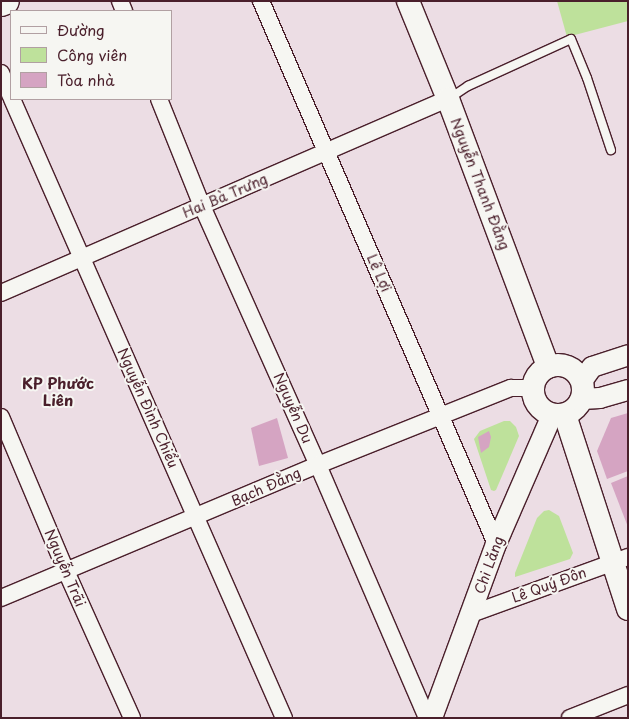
<!DOCTYPE html>
<meta charset="utf-8">
<style>
body{margin:0}
#map{position:relative;width:629px;height:719px;overflow:hidden;background:#ecdde4;font-family:"Playpen Sans",sans-serif}
div>[style]{position:absolute}
[style*='--x']{left:calc(var(--x)*1px);top:calc(var(--y)*1px);width:calc(var(--w)*1px);rotate:calc(var(--a)*1deg)}
.green>*{inset:0;background:#bee19b}
.building>*{inset:0;background:#d5a4c2}
.roads{filter:drop-shadow(1px 0 #4a1f2b) drop-shadow(-1px 0 #4a1f2b) drop-shadow(0 1px #4a1f2b) drop-shadow(0 -1px #4a1f2b)}
.service>*{height:8px;margin:-4px;padding:0 4px;transform-origin:4px;border-radius:4px;background:#f6f6f2}
.minor>*{height:16px;margin:-8px;padding:0 8px;transform-origin:8px;border-radius:8px;background:#f6f6f2}
.tertiary>*{height:20px;margin:-10px;padding:0 10px;transform-origin:10px;border-radius:10px;background:#f6f6f2}
.secondary>*{height:22px;margin:-11px;padding:0 11px;transform-origin:11px;border-radius:11px;background:#f6f6f2}
.secondary>.ring{margin:-11px;padding:0;box-sizing:content-box;background:none;border:22px solid #f6f6f2;border-radius:50%}
.primary>*{height:25px;margin:-12.5px;padding:0 12.5px;transform-origin:12.5px;border-radius:12.5px;background:#f6f6f2}
span{translate:-50% -50%;white-space:nowrap;text-align:center;line-height:1.15;-webkit-text-stroke:4px #f6f6f2;paint-order:stroke}
.street-label{font-size:14px;color:#4a1f2b}
.neighbourhood-label{font-size:15px;color:#4a1f2b;font-weight:700}
.frame{position:absolute;inset:0;border:2px solid #4a1f2b;pointer-events:none}
.legend{position:absolute;left:10px;top:10px;width:162px;height:90px;box-sizing:border-box;background:#f6f6f2;border:1px solid #b1a0a2;margin:0;padding:6px 9px;list-style:none;font-size:15px;color:#4a1f2b}
.legend li{display:flex;align-items:center;gap:10px;height:25px}
.legend b{width:25px;border:1px solid #b1a0a2}
</style>
<div id="map">
<div class="green">
<i style="clip-path:polygon(557px 1px,628px 1px,628px 21px,567px 37px)"></i>
<i style="clip-path:polygon(504px 421px,510px 421px,516px 427px,519px 436px,496px 490px,494px 491px,491px 490px,474px 439px,480px 431px)"></i>
<i style="clip-path:polygon(549px 510px,559px 516px,573px 553px,570px 559px,515px 577px,515px 573px,537px 518px,544px 511px)"></i>
</div>
<div class="building">
<i style="clip-path:polygon(628px 413px,628px 471px,607px 479px,597px 451px,611px 418px)"></i>
<i style="clip-path:polygon(277px 418px,288px 458px,259px 466px,251px 428px)"></i>
<i style="clip-path:polygon(489px 431px,491px 437px,489px 447px,481px 453px,478px 437px)"></i>
<i style="clip-path:polygon(628px 476px,628px 527px,611px 483px)"></i>
</div>
<div class="roads">
<div class="service">
<i style="--x:450;--y:98;--w:22;--a:-34"></i>
<i style="--x:468;--y:86;--w:113;--a:-24.5"></i>
<i style="--x:571;--y:39;--w:42;--a:67.7"></i>
<i style="--x:587;--y:78;--w:76;--a:71.6"></i>
</div>
<div class="minor">
<i style="--x:120;--y:1;--w:11;--a:68"></i>
<i style="--x:261;--y:1;--w:592;--a:66.6"></i>
<i style="--x:1;--y:73;--w:25;--a:67"></i>
<i style="--x:12;--y:99;--w:676;--a:66.28"></i>
<i style="--x:159;--y:99;--w:115;--a:68.1"></i>
<i style="--x:202;--y:206;--w:284;--a:65.9"></i>
<i style="--x:318;--y:465;--w:275;--a:66.7"></i>
<i style="--x:1;--y:293;--w:487;--a:-23.5"></i>
<i style="--x:1;--y:417;--w:167;--a:67.1"></i>
<i style="--x:66;--y:571;--w:161;--a:65.8"></i>
<i style="--x:1;--y:598;--w:344;--a:-22.8"></i>
<i style="--x:318;--y:465;--w:208;--a:-21.8"></i>
<i style="--x:511;--y:388;--w:22;--a:0"></i>
<i style="--x:471;--y:614;--w:167;--a:-20"></i>
<i style="--x:570;--y:718;--w:62;--a:-21.6"></i>
</div>
<div class="tertiary">
<i style="--x:582;--y:381;--w:17;--a:-54"></i>
<i style="--x:592;--y:367;--w:38;--a:-18"></i>
<i style="--x:582;--y:399;--w:18;--a:-3"></i>
<i style="--x:600;--y:398;--w:29;--a:-16"></i>
<i style="--x:432;--y:718;--w:185;--a:-69.8"></i>
<i style="--x:496;--y:544;--w:141;--a:-66.5"></i>
</div>
<div class="secondary">
<i style="--x:408;--y:1;--w:106;--a:67.8"></i>
<i style="--x:448;--y:99;--w:286;--a:69.5"></i>
<i class="ring" style="left:533px;top:365px;width:28px;height:28px"></i>
<i style="--x:565;--y:415;--w:204;--a:72"></i>
</div>
<div class="primary">
<i style="--x:1;--y:3;--w:5;--a:-22"></i>
</div>
</div>
<div class="street-label">
<span style="left:480px;top:184px;rotate:69deg">Nguyễn Thanh Đằng</span>
<span style="left:225px;top:196px;rotate:-23deg">Hai Bà Trưng</span>
<span style="left:379px;top:273px;rotate:66deg">Lê Lợi</span>
<span style="left:148px;top:408px;rotate:66deg">Nguyễn Đình Chiểu</span>
<span style="left:293px;top:408px;rotate:66deg">Nguyễn Du</span>
<span style="left:266px;top:487px;rotate:-24deg">Bạch Đằng</span>
<span style="left:489px;top:565px;rotate:-70deg">Chi Lăng</span>
<span style="left:65px;top:568px;rotate:67deg">Nguyễn Trãi</span>
<span style="left:549px;top:585px;rotate:-20deg">Lê Quý Đôn</span>
</div>
<div class="neighbourhood-label">
<span style="left:58px;top:391px">KP Phước<br>Liên</span>
</div>
<div class="frame"></div>
<ul class="legend">
<li><b style="height:6px;background:#f6f6f2"></b>Đường</li>
<li><b style="height:14px;background:#bee19b"></b>Công viên</li>
<li><b style="height:14px;background:#d5a4c2"></b>Tòa nhà</li>
</ul>
</div>
